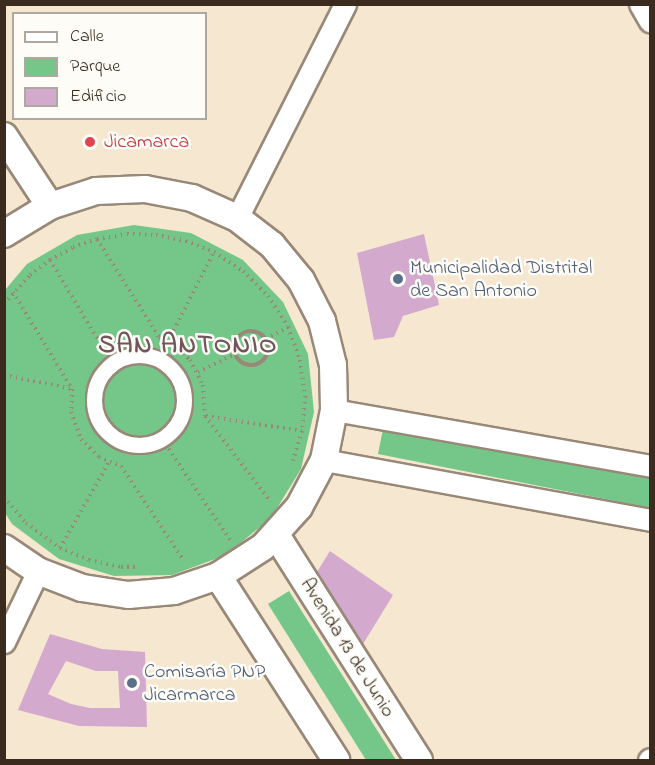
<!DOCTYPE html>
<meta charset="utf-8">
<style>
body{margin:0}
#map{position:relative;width:655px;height:765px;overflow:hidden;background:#f6e7d1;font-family:"Indie Flower",sans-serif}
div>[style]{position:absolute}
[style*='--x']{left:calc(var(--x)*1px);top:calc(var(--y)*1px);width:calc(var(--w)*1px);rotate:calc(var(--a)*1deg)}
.green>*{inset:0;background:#75c789}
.building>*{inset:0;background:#d3a9cd}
.path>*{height:4px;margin-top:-2px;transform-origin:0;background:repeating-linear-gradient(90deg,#988878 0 1.5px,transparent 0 6px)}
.path>.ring{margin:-2px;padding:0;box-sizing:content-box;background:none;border:4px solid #988878;border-radius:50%}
.roads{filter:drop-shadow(2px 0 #988878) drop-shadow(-2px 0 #988878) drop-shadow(0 2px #988878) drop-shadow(0 -2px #988878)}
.pedestrian>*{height:15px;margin:-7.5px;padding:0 7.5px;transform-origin:7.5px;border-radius:7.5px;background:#fff}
.pedestrian>.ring{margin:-7.5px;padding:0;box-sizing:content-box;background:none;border:15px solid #fff;border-radius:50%}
.minor>*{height:21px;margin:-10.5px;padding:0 10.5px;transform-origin:10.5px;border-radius:10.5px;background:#fff}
.tertiary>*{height:26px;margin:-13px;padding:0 13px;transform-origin:13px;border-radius:13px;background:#fff}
.dots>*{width:16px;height:16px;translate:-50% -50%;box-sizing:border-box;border:3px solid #fdfcf7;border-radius:50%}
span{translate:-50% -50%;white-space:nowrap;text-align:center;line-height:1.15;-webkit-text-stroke:5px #fdfcf7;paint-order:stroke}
.health-label{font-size:20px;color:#be3a42}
.left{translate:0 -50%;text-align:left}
.service-label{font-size:20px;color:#4e5e75}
.street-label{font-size:20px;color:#3b2a1e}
.district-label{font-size:26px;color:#70565b;font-weight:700;letter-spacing:1.5px}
.frame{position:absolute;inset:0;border:6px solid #3b2a1e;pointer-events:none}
.legend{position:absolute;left:12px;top:12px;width:195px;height:108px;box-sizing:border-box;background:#fdfcf7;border:2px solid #afa8a0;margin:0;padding:8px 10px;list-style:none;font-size:18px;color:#3b2a1e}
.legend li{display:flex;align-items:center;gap:12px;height:30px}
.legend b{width:30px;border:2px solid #afa8a0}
</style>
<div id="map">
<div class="green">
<i style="clip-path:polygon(134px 225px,191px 233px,243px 260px,283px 302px,308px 354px,314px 412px,301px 469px,271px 518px,226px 555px,172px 575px,114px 576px,59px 559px,12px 524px,5px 513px,5px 290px,27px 264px,77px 235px)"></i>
<i style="clip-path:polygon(384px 424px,650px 477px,650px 508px,378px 454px)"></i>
<i style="clip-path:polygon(289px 591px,396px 760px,366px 760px,268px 604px)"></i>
</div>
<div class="building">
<i style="clip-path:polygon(424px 234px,439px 305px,403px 316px,394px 337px,374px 340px,357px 253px)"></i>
<i style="clip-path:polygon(330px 551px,393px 595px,363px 644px,317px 572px)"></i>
<i style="clip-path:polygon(evenodd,50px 634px,102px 649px,145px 652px,147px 727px,79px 726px,18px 710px,50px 634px,66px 661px,96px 671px,118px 671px,120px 708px,90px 708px,71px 704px,48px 694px,66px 661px)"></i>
</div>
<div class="path">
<i style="--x:97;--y:239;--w:116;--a:57.7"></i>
<i style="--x:159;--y:337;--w:23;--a:31"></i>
<i style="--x:179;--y:349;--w:16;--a:45"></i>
<i style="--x:190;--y:360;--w:28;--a:63"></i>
<i style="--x:203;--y:385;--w:31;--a:86"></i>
<i style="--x:205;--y:416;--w:108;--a:52.5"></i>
<i style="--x:50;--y:260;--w:120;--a:59"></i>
<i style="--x:13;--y:292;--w:114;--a:58.7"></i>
<i style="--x:72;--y:389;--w:23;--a:92"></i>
<i style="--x:71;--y:412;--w:29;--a:70"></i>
<i style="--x:81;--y:439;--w:25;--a:45"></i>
<i style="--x:99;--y:457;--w:24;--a:22"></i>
<i style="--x:121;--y:466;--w:114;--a:56.4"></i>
<i style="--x:4;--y:304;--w:39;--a:-48"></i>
<i style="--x:30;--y:275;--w:25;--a:-37"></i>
<i style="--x:50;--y:260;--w:26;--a:-29"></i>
<i style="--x:73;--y:247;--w:25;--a:-18"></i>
<i style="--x:97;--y:239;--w:30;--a:-9"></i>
<i style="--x:127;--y:234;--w:29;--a:2"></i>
<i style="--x:156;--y:235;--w:31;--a:11"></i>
<i style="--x:186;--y:241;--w:30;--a:21"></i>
<i style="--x:214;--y:252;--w:35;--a:33"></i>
<i style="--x:243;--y:271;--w:35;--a:45"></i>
<i style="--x:268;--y:296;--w:37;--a:57"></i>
<i style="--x:288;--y:327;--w:35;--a:70"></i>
<i style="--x:300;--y:360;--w:36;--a:82"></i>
<i style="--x:305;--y:396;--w:35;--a:95"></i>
<i style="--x:302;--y:431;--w:31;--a:107"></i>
<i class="ring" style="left:234px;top:331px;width:30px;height:30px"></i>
<i style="--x:266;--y:339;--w:25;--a:-29"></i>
<i style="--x:168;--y:341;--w:100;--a:-62.7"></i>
<i style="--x:198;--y:372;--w:41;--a:-25.9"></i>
<i style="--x:4;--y:375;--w:69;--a:11.6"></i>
<i style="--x:206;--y:416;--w:97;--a:8.9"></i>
<i style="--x:162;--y:439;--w:122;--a:56"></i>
<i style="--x:4;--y:497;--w:34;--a:50"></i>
<i style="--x:26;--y:523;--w:42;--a:36.3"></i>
<i style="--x:60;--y:548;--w:31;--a:22"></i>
<i style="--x:89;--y:560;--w:33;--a:12"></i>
<i style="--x:121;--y:567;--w:18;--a:0"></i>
<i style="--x:60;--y:548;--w:99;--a:-60.3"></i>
</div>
<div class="roads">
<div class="pedestrian">
<i class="ring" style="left:94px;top:355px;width:75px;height:75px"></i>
</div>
<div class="minor">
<i style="--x:640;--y:4;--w:20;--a:60"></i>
<i style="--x:237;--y:218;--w:240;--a:-63.2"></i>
<i style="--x:334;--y:410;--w:321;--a:10"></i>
<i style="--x:324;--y:460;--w:331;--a:10.4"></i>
<i style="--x:4;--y:642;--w:79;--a:-64.4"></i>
<i style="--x:649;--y:760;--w:1;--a:-45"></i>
</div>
<div class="tertiary">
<i style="--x:4;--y:136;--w:84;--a:56.7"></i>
<i style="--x:4;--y:234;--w:54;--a:-31.3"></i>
<i style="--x:50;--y:206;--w:48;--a:-18.1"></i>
<i style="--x:96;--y:191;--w:49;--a:-2.3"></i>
<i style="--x:145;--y:189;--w:48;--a:10.8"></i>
<i style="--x:192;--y:198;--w:49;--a:24"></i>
<i style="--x:237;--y:218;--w:44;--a:37.6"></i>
<i style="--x:272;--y:245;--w:45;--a:50.4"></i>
<i style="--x:301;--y:280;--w:46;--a:62.9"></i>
<i style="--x:322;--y:321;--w:45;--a:76"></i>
<i style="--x:333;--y:365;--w:45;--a:88.7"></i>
<i style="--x:334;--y:410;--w:51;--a:101.3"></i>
<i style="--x:324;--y:460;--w:53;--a:118"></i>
<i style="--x:299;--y:507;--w:54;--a:132"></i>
<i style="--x:263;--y:547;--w:54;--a:147.2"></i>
<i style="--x:218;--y:576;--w:46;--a:161.2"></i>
<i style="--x:174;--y:591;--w:46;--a:175"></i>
<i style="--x:128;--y:595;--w:47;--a:-171.3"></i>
<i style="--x:82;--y:588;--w:47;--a:-158.9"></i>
<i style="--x:38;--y:571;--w:41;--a:-145.9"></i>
<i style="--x:276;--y:535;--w:267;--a:57.6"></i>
<i style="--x:218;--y:576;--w:219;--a:57.3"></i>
</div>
</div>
<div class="dots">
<i style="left:90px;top:142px;background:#e0444e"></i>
<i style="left:398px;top:279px;background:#5c6f8a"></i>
<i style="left:132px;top:683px;background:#5c6f8a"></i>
</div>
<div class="health-label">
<span class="left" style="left:104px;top:142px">Jicamarca</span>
</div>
<div class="service-label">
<span class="left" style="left:410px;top:280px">Municipalidad Distrital<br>de San Antonio</span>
<span class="left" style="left:144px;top:684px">Comisaría PNP<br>Jicarmarca</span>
</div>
<div class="street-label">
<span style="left:347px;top:648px;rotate:58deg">Avenida 13 de Junio</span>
</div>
<div class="district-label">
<span style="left:188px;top:347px">SAN ANTONIO</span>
</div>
<div class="frame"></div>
<ul class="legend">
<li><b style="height:8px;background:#fff"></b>Calle</li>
<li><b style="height:16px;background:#75c789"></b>Parque</li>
<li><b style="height:16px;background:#d3a9cd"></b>Edificio</li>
</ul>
</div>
